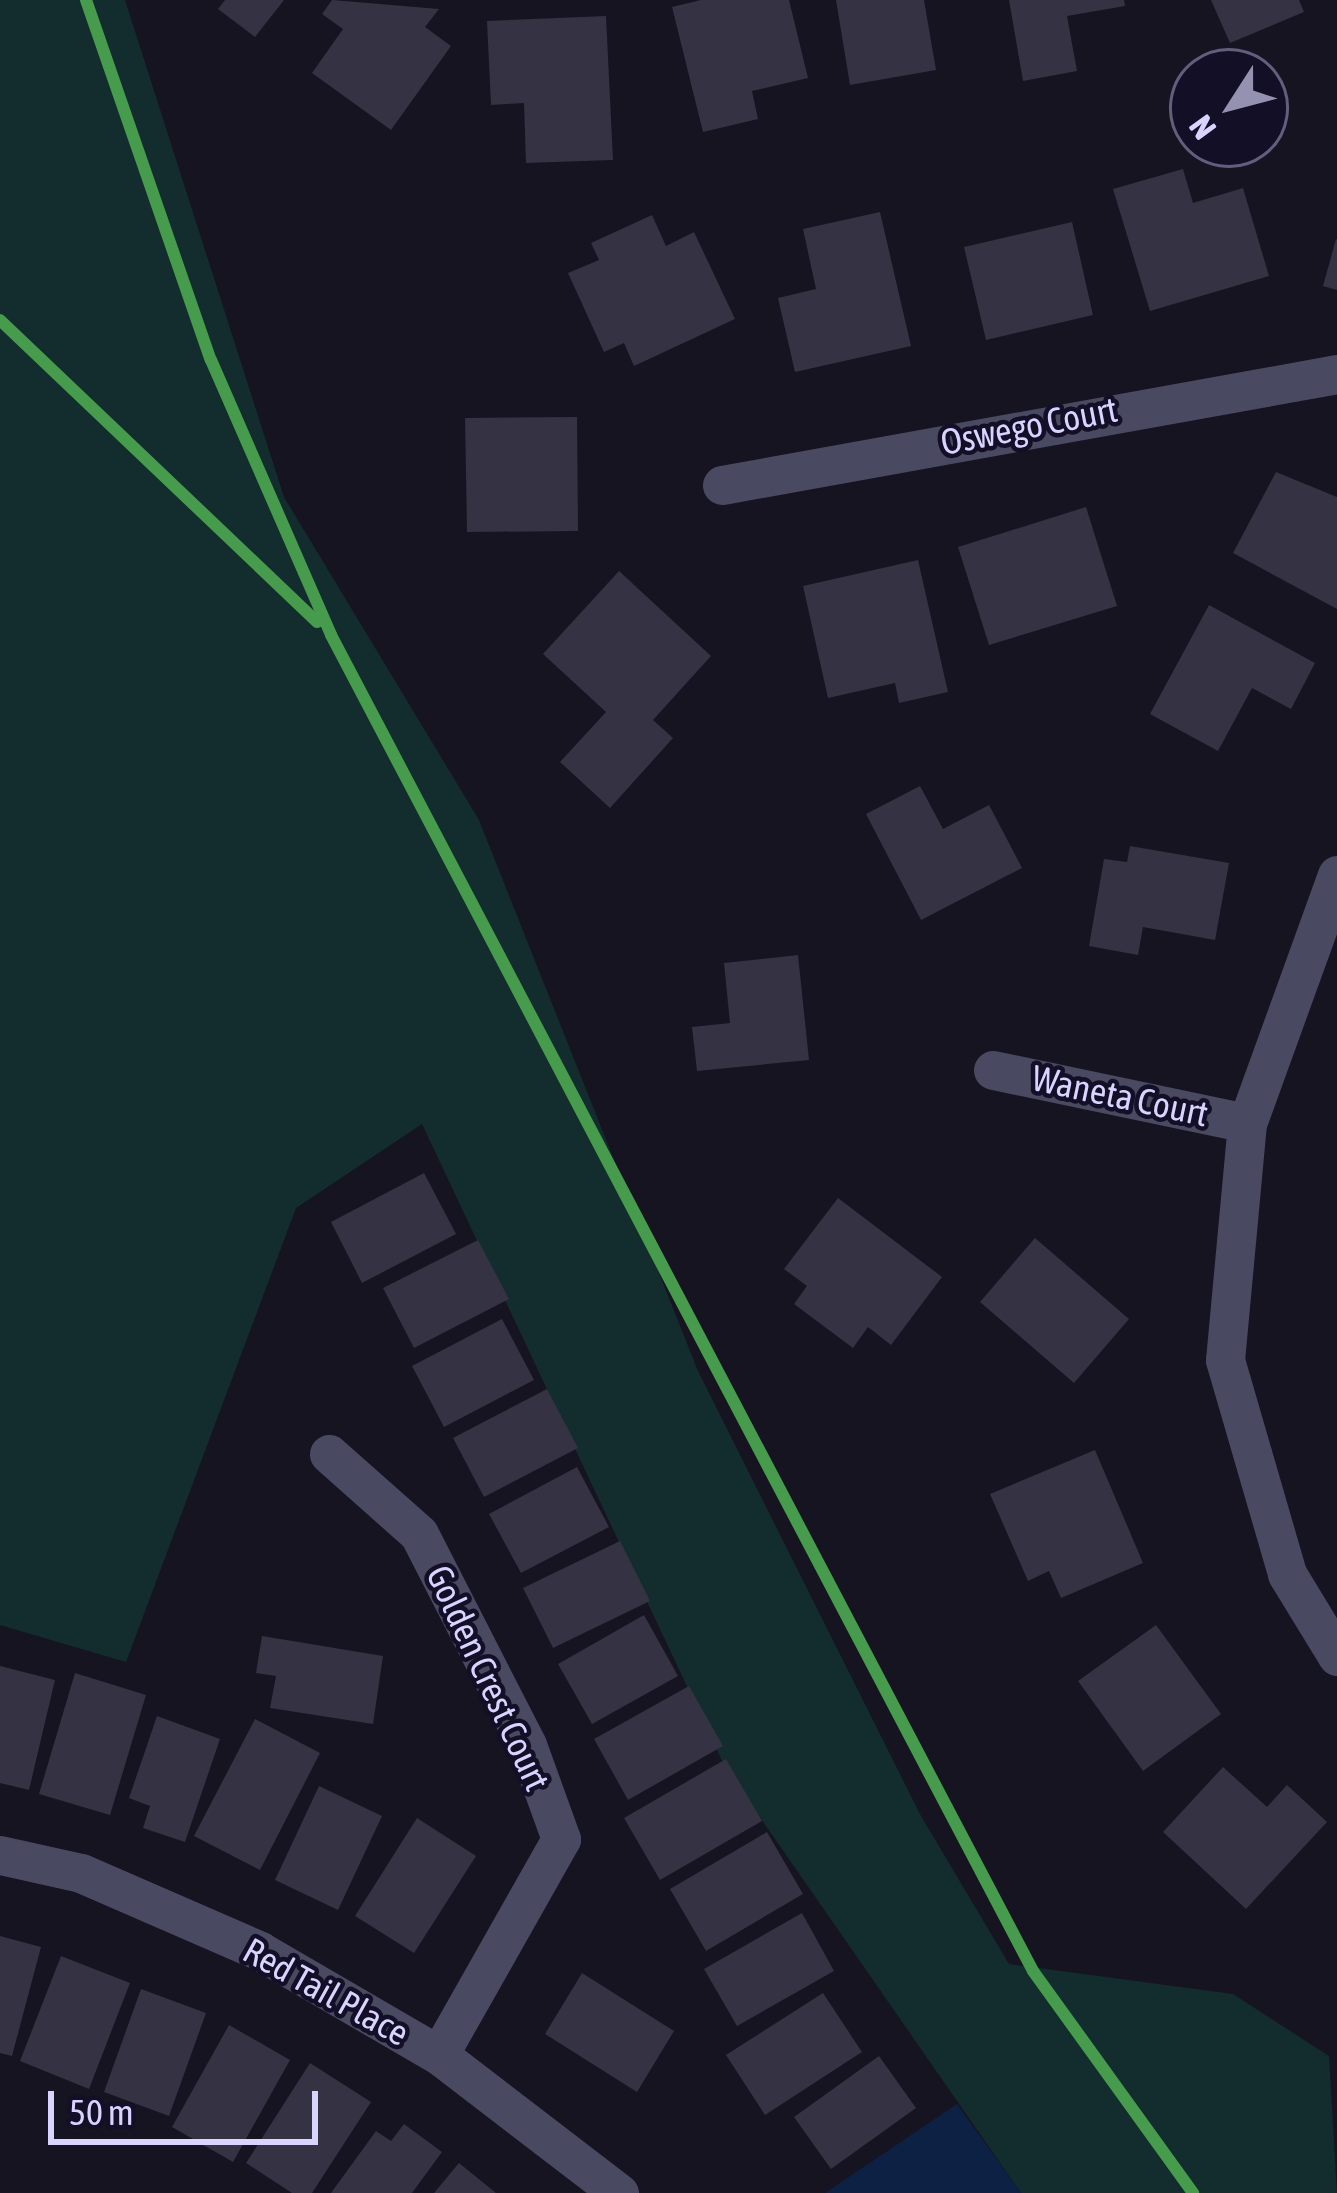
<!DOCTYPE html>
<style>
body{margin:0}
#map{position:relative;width:1337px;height:2193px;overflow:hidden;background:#161421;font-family:"Asap Condensed",sans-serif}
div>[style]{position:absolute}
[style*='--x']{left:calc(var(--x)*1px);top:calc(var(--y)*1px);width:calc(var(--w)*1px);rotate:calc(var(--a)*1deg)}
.green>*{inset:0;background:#132c2d}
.water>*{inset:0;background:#0d2144}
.building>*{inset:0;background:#343243}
.street>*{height:39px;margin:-19.5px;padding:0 19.5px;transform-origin:19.5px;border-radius:19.5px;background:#4a4962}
.cycleway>*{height:12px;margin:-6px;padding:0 6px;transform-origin:6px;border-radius:6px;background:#469c4c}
span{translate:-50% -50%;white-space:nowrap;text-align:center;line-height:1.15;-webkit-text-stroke:9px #130f26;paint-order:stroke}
.street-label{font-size:36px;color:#d9d4ff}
.north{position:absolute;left:1169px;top:48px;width:120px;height:120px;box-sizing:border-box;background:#130f26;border:3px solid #625e7d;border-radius:50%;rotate:234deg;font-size:33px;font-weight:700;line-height:48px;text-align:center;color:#d9d4ff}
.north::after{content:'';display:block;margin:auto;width:42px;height:54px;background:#9591b1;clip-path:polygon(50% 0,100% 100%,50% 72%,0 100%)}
.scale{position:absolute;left:48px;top:2091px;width:270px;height:54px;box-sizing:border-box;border:6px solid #d9d4ff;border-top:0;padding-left:15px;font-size:36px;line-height:42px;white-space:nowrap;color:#d9d4ff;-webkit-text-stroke:9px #130f26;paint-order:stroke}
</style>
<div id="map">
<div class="green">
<i style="clip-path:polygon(0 0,125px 0,284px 497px,479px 820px,698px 1371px,921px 1816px,1009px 1964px,1233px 1994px,1329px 2056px,1337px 2193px,1021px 2193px,725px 1767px,422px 1124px,296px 1208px,126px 1662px,0 1625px)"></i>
</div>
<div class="water">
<i style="clip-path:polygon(957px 2104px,1021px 2193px,825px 2193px)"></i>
</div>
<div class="building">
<i style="clip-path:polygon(225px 0,284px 0,255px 37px,218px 9px)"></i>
<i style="clip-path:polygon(332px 0,439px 9px,425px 27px,451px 46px,391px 130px,312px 73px,343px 29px,322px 14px)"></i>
<i style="clip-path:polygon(701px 0,789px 0,808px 78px,752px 91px,758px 119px,703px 132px,672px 7px)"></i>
<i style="clip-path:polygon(836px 0,924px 0,936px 70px,850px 85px)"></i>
<i style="clip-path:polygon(1009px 0,1124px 0,1125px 6px,1067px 16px,1077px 71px,1023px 81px)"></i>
<i style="clip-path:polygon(1211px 0,1299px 0,1304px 12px,1230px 43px)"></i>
<i style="clip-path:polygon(606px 16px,613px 160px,526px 163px,524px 103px,491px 105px,487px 21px)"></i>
<i style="clip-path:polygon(1183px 169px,1193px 203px,1243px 188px,1269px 276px,1150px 311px,1113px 189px)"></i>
<i style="clip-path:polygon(880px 212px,911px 346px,795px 372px,778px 298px,816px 289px,803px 229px)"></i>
<i style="clip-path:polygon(652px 215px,666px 246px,694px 232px,735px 319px,634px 366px,624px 343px,604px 352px,568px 273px,599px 260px,591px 243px)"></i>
<i style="clip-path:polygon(1072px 222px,1093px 315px,986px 340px,964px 247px)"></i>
<i style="clip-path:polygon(1336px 239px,1337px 240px,1337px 290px,1323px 286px)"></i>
<i style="clip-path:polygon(577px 417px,578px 531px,467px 532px,465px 418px)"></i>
<i style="clip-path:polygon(1276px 472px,1337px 497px,1337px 609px,1233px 553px)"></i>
<i style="clip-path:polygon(1086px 507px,1117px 606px,989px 645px,958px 547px)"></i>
<i style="clip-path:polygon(918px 560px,948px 692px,899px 703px,895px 683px,828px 698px,803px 586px)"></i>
<i style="clip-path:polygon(619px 571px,711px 656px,653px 720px,673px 738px,610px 808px,560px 762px,606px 712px,543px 654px)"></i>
<i style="clip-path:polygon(1209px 605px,1315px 663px,1291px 709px,1252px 688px,1218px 751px,1150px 714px)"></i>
<i style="clip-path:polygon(920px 786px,943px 829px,989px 805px,1022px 868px,921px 920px,866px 814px)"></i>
<i style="clip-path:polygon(1130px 846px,1229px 863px,1215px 940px,1143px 927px,1138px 955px,1089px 946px,1104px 859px,1127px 862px)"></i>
<i style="clip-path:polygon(798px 955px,809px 1060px,697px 1071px,692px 1027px,730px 1023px,724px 963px)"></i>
<i style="clip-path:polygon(424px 1173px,456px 1234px,362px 1283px,331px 1222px)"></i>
<i style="clip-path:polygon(838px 1198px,942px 1277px,891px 1345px,868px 1327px,853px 1348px,794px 1304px,807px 1286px,784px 1269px)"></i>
<i style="clip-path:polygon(1035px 1238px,1129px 1319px,1074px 1383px,980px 1302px)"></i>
<i style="clip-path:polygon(478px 1240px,509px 1299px,414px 1348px,383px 1288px)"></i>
<i style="clip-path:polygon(502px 1319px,534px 1380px,444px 1427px,412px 1366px)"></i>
<i style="clip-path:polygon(547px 1389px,578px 1448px,484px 1497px,453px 1438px)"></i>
<i style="clip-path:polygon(1095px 1450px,1143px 1563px,1061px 1598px,1049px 1571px,1028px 1581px,990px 1494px)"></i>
<i style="clip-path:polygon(577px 1467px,609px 1527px,521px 1573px,489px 1514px)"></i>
<i style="clip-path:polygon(620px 1541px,650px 1601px,553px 1648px,523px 1588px)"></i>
<i style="clip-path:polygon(644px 1615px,678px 1676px,592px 1724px,558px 1664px)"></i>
<i style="clip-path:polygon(1156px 1625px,1221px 1714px,1143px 1771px,1078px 1681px)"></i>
<i style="clip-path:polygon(262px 1636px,383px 1656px,373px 1724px,270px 1708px,276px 1676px,256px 1673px)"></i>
<i style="clip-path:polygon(0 1666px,55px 1680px,29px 1790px,0 1783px)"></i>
<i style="clip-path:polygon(75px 1673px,146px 1695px,110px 1815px,39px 1794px)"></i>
<i style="clip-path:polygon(689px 1686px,723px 1746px,628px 1800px,594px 1739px)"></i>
<i style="clip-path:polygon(157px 1716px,220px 1739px,185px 1842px,143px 1828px,150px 1806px,129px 1798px)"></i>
<i style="clip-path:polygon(255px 1719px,320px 1753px,260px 1870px,194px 1836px)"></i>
<i style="clip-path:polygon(726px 1759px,762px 1821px,660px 1880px,624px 1818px)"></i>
<i style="clip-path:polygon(1223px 1767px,1267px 1807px,1287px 1785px,1327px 1822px,1246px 1909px,1163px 1832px)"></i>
<i style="clip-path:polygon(319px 1786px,382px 1816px,338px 1910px,275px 1880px)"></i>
<i style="clip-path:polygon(417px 1818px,476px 1856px,414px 1953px,355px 1916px)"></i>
<i style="clip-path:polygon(767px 1832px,803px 1894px,706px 1951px,670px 1889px)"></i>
<i style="clip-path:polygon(802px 1913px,834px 1971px,737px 2026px,704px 1969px)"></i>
<i style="clip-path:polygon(0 1936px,41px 1947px,12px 2056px,0 2053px)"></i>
<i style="clip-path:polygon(61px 1956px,130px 1983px,89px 2089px,20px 2061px)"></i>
<i style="clip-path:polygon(582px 1973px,674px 2031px,637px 2092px,545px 2034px)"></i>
<i style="clip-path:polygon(141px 1989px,206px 2013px,169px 2116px,104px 2092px)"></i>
<i style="clip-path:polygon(823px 1993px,862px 2052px,765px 2115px,726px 2055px)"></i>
<i style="clip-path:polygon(229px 2025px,290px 2060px,233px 2162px,172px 2127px)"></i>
<i style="clip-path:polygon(879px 2056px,916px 2108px,831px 2169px,794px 2117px)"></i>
<i style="clip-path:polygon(310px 2063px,371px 2102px,312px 2193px,292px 2193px,246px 2163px)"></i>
<i style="clip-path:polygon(404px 2124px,442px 2152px,412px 2193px,331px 2193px,376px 2131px,391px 2141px)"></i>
<i style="clip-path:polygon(459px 2163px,496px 2193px,434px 2193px)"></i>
</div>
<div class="street">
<i style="--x:722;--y:485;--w:625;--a:-10.23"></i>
<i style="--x:1337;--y:875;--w:264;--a:109.9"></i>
<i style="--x:1247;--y:1123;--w:238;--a:95.3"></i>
<i style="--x:1225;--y:1360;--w:223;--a:73.8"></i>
<i style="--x:1287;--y:1574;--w:96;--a:58.6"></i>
<i style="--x:993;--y:1070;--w:259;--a:11.8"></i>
<i style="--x:329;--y:1454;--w:120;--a:41.6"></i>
<i style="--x:419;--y:1534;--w:237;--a:62.9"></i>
<i style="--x:527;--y:1745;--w:100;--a:70.1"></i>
<i style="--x:561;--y:1839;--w:248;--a:119.5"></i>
<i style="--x:0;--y:1855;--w:83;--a:12.5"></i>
<i style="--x:81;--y:1873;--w:195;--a:23.5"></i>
<i style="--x:260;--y:1951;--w:207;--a:30.2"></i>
<i style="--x:439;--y:2055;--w:227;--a:37.5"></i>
</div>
<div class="cycleway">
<i style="--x:86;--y:0;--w:381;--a:70.9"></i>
<i style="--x:211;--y:360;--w:300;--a:66.4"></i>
<i style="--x:331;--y:635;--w:1509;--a:62.28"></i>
<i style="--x:1033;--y:1971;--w:274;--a:54.2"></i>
<i style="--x:0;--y:320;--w:438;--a:43.6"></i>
</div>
<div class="street-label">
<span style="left:1029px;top:426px;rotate:-11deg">Oswego Court</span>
<span style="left:1120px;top:1096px;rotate:12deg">Waneta Court</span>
<span style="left:488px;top:1678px;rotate:65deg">Golden Crest Court</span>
<span style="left:326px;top:1992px;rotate:29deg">Red Tail Place</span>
</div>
<div class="north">N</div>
<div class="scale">50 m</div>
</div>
